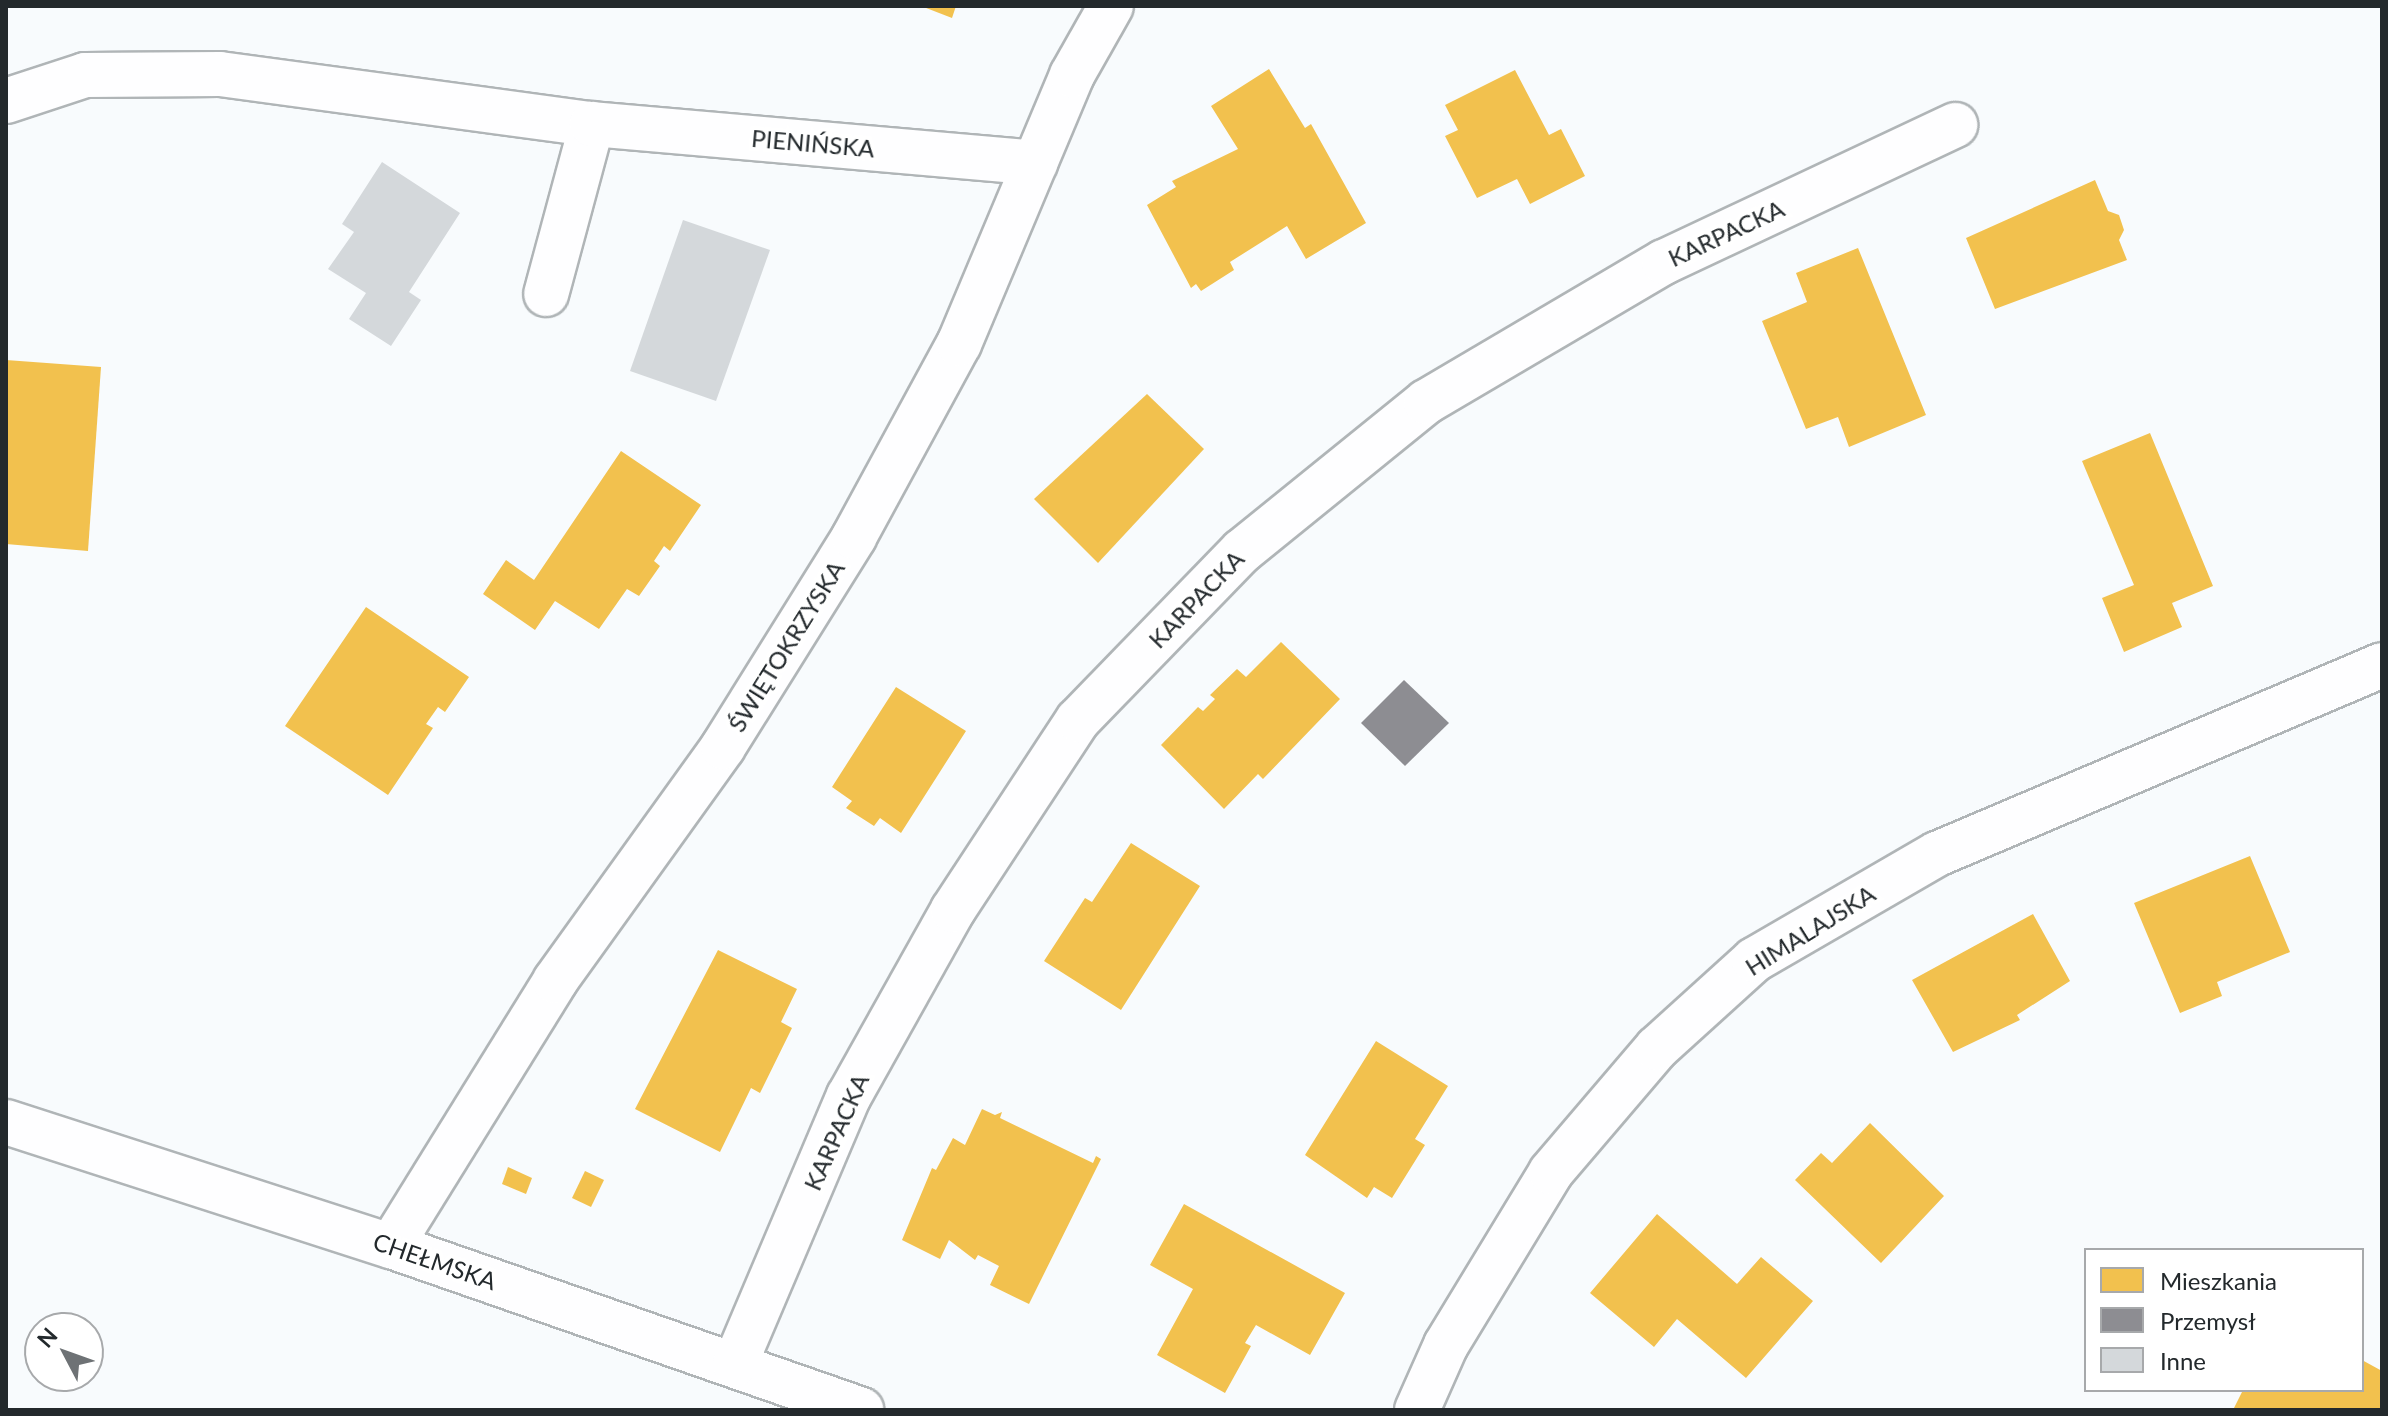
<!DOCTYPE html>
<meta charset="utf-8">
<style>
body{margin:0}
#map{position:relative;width:2388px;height:1416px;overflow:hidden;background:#f8fbfd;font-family:Lato,sans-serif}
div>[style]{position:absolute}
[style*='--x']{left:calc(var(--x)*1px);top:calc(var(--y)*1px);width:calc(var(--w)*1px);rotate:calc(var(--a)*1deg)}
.homes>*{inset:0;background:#f2c14e}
.industry>*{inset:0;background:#8d8d92}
.building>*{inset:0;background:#d4d8db}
.roads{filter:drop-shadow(2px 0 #b0b5b7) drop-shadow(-2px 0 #b0b5b7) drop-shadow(0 2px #b0b5b7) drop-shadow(0 -2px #b0b5b7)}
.minor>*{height:44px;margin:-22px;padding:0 22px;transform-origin:22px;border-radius:22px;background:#fefeff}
span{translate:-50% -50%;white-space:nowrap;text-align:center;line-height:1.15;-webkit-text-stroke:8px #fff;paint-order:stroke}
.street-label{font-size:24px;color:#23292c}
.frame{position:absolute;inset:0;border:8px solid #23292c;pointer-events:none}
.legend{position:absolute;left:2084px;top:1248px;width:280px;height:144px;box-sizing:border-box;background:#fff;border:2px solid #a7a9ab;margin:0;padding:10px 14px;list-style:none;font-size:24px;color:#23292c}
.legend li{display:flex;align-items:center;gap:16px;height:40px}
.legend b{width:40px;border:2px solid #a7a9ab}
.north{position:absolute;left:24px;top:1312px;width:80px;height:80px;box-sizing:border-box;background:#fff;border:2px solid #a7a9ab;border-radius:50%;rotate:311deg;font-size:22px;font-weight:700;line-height:32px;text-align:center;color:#23292c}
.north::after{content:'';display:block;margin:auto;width:28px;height:36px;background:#6e7275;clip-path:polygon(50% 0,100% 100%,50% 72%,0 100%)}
</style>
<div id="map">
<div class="homes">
<i style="clip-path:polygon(921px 6px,956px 6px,952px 18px)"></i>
<i style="clip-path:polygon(1269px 69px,1305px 128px,1311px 124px,1366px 223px,1306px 259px,1287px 226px,1230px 262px,1234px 270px,1201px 291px,1196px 284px,1191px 288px,1147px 205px,1176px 187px,1172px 181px,1238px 149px,1211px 106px)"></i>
<i style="clip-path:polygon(1515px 70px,1549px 135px,1561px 129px,1585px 176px,1530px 204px,1517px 179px,1477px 198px,1445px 136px,1458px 130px,1445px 105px)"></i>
<i style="clip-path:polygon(2095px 180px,2108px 211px,2119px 215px,2124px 230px,2119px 240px,2127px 260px,1995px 309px,1966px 238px)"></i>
<i style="clip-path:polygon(1858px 248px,1926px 415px,1849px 447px,1838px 417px,1806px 429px,1762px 321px,1807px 302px,1796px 273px)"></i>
<i style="clip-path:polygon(6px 360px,101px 367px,88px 551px,6px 544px)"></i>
<i style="clip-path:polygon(1147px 394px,1204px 449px,1098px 563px,1034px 499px)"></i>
<i style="clip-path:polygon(2150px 433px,2213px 586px,2172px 603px,2182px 627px,2124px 652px,2102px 598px,2134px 585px,2082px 461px)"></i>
<i style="clip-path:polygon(621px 451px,701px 505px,670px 551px,664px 546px,654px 561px,660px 566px,639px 596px,627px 589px,599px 629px,555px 601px,535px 630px,483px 594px,506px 560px,534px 580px)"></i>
<i style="clip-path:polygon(366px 607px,469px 677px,445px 712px,438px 707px,426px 724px,433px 728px,388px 795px,285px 726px)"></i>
<i style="clip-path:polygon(1281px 642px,1340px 699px,1263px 779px,1258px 774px,1224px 809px,1161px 745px,1198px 707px,1203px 711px,1215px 699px,1210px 695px,1237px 669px,1246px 677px)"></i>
<i style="clip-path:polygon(896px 687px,966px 731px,901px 833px,880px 818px,874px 826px,846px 808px,852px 801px,832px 787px)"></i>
<i style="clip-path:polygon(1131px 843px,1200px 886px,1121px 1010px,1044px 961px,1085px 898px,1092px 902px)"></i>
<i style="clip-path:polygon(2250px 856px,2290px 952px,2217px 982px,2222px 996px,2180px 1013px,2134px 903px)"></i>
<i style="clip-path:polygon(2033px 914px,2070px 981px,2017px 1015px,2020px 1020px,1953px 1052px,1912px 980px)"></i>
<i style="clip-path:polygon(718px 950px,797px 989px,781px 1022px,792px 1028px,760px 1093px,751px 1088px,720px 1152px,635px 1109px)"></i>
<i style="clip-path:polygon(1376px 1041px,1448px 1086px,1415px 1139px,1425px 1145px,1392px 1198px,1374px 1187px,1367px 1198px,1305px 1155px)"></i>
<i style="clip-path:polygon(982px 1109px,995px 1115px,1002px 1112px,1000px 1118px,1093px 1163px,1096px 1156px,1101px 1159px,1029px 1304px,990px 1285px,999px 1266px,978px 1255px,975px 1260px,949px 1240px,940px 1259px,902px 1240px,932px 1168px,936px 1170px,953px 1138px,965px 1145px)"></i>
<i style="clip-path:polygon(1870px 1123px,1944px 1196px,1881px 1263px,1795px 1180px,1821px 1153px,1832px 1163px)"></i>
<i style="clip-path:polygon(508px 1167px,532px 1178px,526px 1194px,502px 1184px)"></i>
<i style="clip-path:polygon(585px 1171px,604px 1180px,591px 1207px,572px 1198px)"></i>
<i style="clip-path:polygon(1184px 1204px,1345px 1293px,1310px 1355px,1256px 1325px,1245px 1343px,1251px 1346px,1225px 1393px,1157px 1355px,1193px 1289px,1150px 1265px)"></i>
<i style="clip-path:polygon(1657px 1214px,1737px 1284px,1761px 1257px,1813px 1301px,1746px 1378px,1677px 1319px,1654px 1347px,1590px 1293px)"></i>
<i style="clip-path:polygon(2362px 1360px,2382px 1371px,2382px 1410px,2233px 1410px,2243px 1390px,2362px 1390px)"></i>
</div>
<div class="industry">
<i style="clip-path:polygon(1404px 680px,1449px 723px,1405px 766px,1361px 723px)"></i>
</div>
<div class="building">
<i style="clip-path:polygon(382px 162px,460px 213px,409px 292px,421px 300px,391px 346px,349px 319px,366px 293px,328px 269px,354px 232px,342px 224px)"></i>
<i style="clip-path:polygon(683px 220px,770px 250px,716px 401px,630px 371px)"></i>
</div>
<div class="roads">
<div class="minor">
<i style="--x:6;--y:101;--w:83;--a:-18.2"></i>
<i style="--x:85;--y:75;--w:135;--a:-0.4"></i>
<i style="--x:220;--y:74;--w:375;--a:7.7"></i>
<i style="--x:592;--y:124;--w:176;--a:105.1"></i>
<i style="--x:592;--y:124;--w:445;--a:5"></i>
<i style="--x:6;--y:1122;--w:404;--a:17.9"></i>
<i style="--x:391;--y:1246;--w:498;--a:19.2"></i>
<i style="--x:391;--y:1246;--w:312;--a:-58.2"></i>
<i style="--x:555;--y:981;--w:288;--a:-54.3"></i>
<i style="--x:723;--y:747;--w:248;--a:-58"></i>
<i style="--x:854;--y:537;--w:220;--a:-61.5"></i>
<i style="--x:959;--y:344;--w:292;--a:-67.2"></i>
<i style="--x:1072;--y:75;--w:79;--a:-60.5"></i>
<i style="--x:735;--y:1364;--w:291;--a:-67"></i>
<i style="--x:849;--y:1096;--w:213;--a:-60.8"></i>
<i style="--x:953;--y:910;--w:227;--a:-56.7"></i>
<i style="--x:1078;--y:720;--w:235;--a:-45.9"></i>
<i style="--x:1242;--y:551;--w:237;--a:-39"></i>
<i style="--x:1426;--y:402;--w:276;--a:-30.5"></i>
<i style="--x:1664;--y:262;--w:322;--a:-25.2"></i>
<i style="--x:1417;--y:1410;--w:71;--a:-66"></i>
<i style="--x:1446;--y:1345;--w:202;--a:-58.7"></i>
<i style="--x:1551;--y:1172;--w:163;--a:-49.5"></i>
<i style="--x:1657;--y:1048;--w:131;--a:-42.2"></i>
<i style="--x:1754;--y:960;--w:211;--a:-30.1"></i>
<i style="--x:1937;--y:854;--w:483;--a:-23"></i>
</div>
</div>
<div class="street-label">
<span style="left:813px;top:143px;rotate:5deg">PIENIŃSKA</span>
<span style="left:1726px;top:233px;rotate:-25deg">KARPACKA</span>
<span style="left:1196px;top:599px;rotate:-46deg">KARPACKA</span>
<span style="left:786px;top:646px;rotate:-58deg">ŚWIĘTOKRZYSKA</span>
<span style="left:1810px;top:930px;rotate:-32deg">HIMALAJSKA</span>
<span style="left:836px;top:1132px;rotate:-66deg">KARPACKA</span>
<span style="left:435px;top:1261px;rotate:19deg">CHEŁMSKA</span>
</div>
<div class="frame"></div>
<ul class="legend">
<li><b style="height:22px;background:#f2c14e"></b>Mieszkania</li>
<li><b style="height:22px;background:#8d8d92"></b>Przemysł</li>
<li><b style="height:22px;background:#d4d8db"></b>Inne</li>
</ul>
<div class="north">N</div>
</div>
